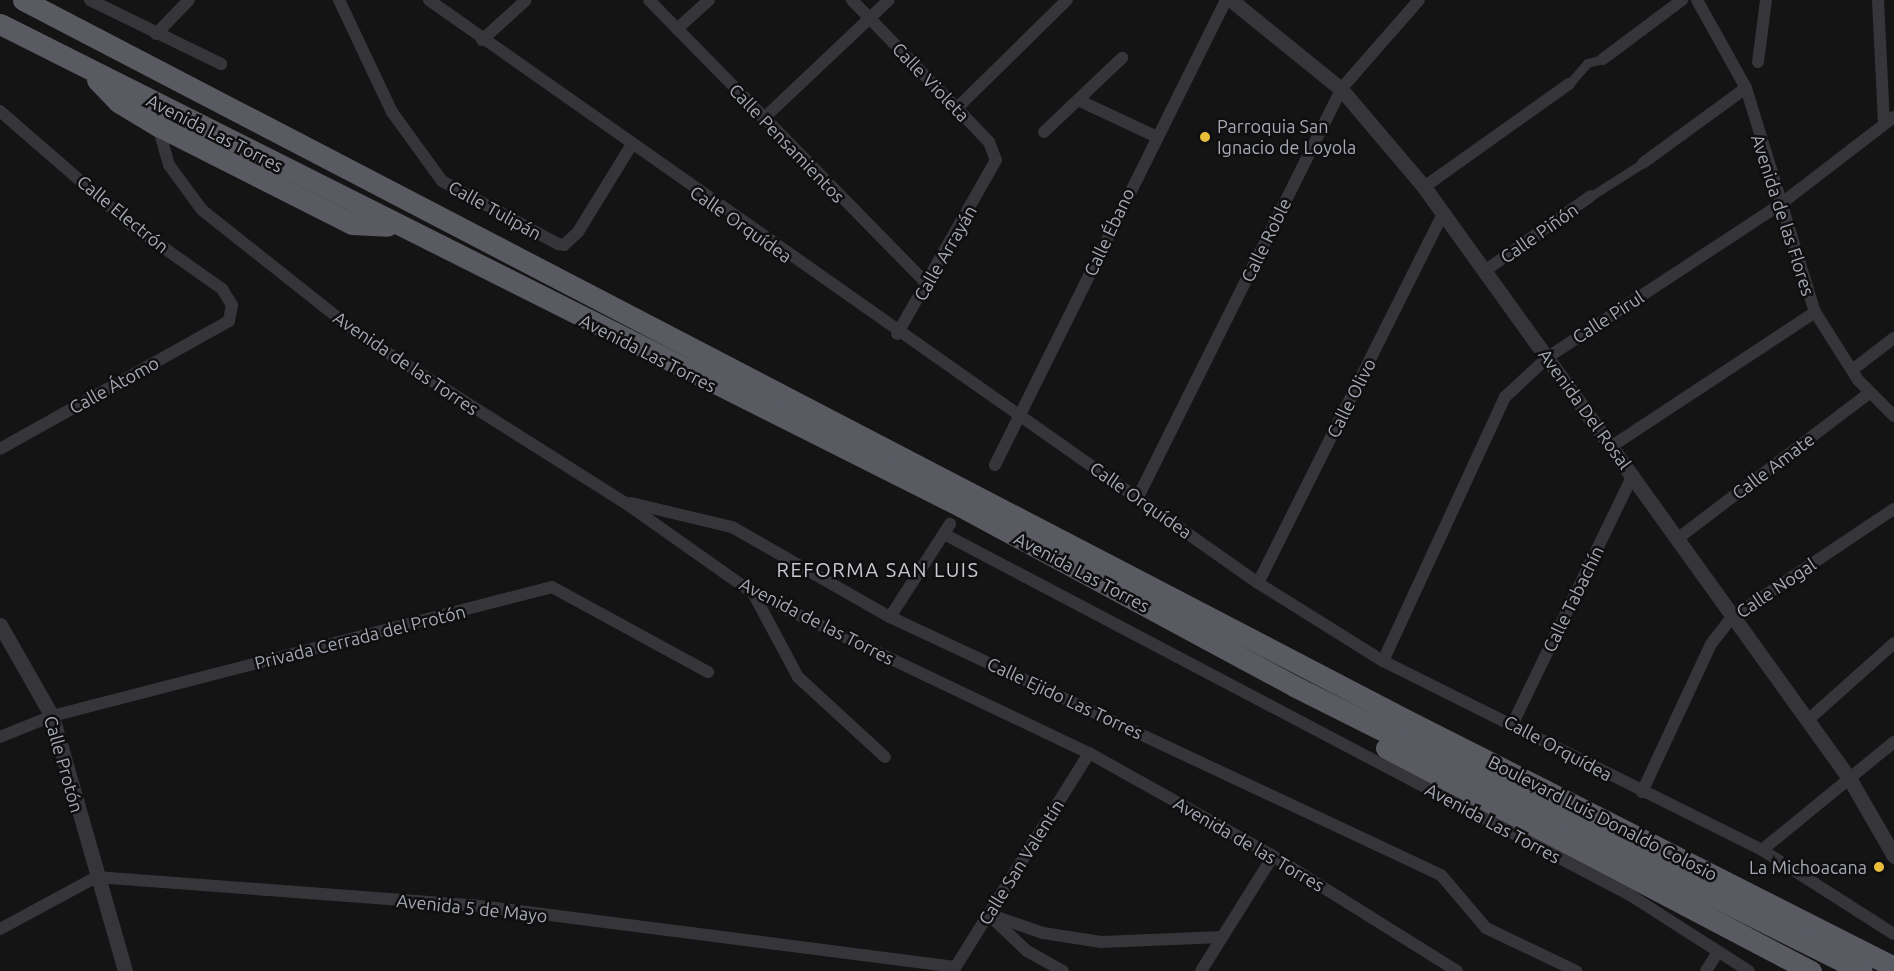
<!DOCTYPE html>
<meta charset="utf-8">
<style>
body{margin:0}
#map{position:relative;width:1894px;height:971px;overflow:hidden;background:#141415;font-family:Ubuntu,sans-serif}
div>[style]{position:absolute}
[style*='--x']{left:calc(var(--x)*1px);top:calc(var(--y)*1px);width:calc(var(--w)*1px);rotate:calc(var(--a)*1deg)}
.pedestrian>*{height:9px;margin:-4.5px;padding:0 4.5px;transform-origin:4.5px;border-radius:4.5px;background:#35353a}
.minor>*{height:12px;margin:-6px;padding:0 6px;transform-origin:6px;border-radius:6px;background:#35353a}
.tertiary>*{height:15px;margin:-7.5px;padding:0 7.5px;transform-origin:7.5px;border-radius:7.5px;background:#35353a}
.trunk>*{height:21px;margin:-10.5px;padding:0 10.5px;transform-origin:10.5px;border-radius:10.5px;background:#595a62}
.dots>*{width:16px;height:16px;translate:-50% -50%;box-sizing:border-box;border:3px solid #0f0f10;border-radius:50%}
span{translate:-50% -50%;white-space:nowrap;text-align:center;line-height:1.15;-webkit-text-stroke:5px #0f0f10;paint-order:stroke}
.street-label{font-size:18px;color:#a6a9b5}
.poi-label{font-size:18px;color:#a6a9b5}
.left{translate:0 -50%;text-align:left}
.right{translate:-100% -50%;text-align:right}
.neighbourhood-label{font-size:20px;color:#c7c9d1;letter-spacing:1.5px}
</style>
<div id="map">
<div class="pedestrian">
<i style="--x:1569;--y:84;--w:28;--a:-49"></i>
<i style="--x:1587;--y:63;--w:16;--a:-14"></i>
<i style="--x:1591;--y:196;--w:62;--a:-32.4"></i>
</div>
<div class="minor">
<i style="--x:90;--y:0;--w:146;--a:26"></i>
<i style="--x:339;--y:0;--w:124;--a:64.7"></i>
<i style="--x:392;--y:112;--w:85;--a:54.1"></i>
<i style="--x:442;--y:181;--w:132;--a:28.5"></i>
<i style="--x:558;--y:244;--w:6;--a:9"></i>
<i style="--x:564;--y:245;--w:19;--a:-43"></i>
<i style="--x:578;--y:232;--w:101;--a:-58.4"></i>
<i style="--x:429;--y:0;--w:1013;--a:35.12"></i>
<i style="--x:1258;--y:583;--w:147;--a:32"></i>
<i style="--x:1383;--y:661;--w:424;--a:26.5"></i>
<i style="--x:1762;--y:850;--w:156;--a:32.5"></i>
<i style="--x:649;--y:0;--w:397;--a:45.6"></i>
<i style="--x:852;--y:0;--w:197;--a:46"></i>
<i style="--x:989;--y:142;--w:19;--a:69"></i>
<i style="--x:996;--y:160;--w:200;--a:119.6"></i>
<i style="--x:1697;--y:0;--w:101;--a:60.9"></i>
<i style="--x:1746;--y:88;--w:234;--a:72.9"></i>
<i style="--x:1815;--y:312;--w:80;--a:57.7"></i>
<i style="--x:1858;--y:380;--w:51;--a:45"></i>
<i style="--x:1878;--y:0;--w:121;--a:87.2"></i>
<i style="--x:677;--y:29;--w:43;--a:-42.2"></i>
<i style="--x:156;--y:34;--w:47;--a:-45.9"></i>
<i style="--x:482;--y:40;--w:59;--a:-42.3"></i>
<i style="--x:1603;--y:59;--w:99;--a:-36.8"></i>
<i style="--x:1758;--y:62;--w:63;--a:-82.6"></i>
<i style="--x:1078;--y:100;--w:85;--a:25.1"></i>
<i style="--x:957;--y:108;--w:154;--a:-44.5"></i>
<i style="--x:0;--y:111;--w:172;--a:41"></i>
<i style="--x:130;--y:224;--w:113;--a:35.2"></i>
<i style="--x:222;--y:289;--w:19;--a:58"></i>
<i style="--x:232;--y:305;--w:16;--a:101"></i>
<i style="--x:229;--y:321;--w:262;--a:150.8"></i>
<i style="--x:763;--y:119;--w:173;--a:-43.4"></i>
<i style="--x:158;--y:126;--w:41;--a:74.2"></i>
<i style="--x:169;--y:165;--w:56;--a:53.7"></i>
<i style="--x:202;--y:210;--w:203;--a:38.4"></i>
<i style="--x:361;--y:336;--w:311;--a:32.3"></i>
<i style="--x:624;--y:502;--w:158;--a:35.2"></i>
<i style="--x:753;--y:593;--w:372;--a:25.5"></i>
<i style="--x:1089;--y:753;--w:211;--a:29.2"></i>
<i style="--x:1273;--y:856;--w:217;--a:32"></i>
<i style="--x:1044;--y:132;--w:108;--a:-43.5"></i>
<i style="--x:1643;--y:163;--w:127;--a:-36.1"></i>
<i style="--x:1424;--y:187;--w:178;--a:-35.4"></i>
<i style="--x:1486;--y:270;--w:128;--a:-35.2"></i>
<i style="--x:1852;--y:370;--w:53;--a:-37.3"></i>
<i style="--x:1612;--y:446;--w:243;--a:-33.4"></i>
<i style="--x:995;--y:465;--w:519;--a:-63.58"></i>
<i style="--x:1138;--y:497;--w:456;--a:-63.5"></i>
<i style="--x:1341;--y:89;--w:118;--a:-48.8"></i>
<i style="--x:631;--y:503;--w:104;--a:13.4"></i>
<i style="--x:732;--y:527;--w:182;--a:29.7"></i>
<i style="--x:890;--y:617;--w:608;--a:25.09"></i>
<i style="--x:1441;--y:875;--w:70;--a:49.7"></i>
<i style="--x:1486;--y:928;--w:100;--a:25.5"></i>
<i style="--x:944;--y:534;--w:775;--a:27.76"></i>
<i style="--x:1630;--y:895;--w:141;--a:32.6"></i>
<i style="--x:1677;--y:539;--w:241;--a:-37.2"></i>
<i style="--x:1258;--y:583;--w:414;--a:-63.4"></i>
<i style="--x:753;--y:593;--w:95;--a:61.8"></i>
<i style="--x:798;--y:677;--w:118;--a:42.6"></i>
<i style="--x:890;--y:617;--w:111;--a:-57.2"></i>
<i style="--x:1383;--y:661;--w:291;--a:-65.2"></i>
<i style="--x:1505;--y:397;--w:59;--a:-42.9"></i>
<i style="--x:1548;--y:357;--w:275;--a:-33.3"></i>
<i style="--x:1778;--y:206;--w:146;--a:-37.5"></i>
<i style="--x:1808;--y:720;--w:115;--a:-41.8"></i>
<i style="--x:1513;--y:723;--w:276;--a:-64.2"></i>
<i style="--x:0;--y:737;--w:56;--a:-22"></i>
<i style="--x:52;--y:716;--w:516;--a:-14.47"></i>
<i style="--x:552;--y:587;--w:178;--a:28.6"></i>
<i style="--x:1642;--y:792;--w:163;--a:-65"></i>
<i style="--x:1711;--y:644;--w:33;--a:-52"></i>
<i style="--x:1731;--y:618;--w:196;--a:-33.8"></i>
<i style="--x:1762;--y:850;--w:171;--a:-39.3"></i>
<i style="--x:988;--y:914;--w:58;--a:19.1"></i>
<i style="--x:1043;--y:933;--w:59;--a:8.8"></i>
<i style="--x:1101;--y:942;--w:121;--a:-2.4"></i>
<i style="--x:991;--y:917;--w:50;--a:43.4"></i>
<i style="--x:1027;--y:951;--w:41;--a:29.1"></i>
<i style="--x:0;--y:929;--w:109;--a:-28.4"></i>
<i style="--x:96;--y:877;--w:377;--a:4.3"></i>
<i style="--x:472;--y:905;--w:487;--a:7.3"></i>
<i style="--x:953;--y:971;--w:257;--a:-58"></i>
<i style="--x:1201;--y:971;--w:136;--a:-57.9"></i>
<i style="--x:1706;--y:971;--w:22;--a:-58"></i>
</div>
<div class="tertiary">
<i style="--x:1231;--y:0;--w:141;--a:39"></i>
<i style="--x:1341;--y:89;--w:128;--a:49.7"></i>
<i style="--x:1424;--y:187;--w:728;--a:54.28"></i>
<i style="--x:1849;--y:778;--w:90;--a:60"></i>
<i style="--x:0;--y:625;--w:105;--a:60.3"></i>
<i style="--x:52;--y:716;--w:265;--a:74"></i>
</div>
<div class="trunk">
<i style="--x:23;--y:0;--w:1544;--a:27.49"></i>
<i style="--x:1393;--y:713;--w:562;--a:26.88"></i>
<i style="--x:0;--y:24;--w:1074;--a:26.66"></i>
<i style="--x:960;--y:506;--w:379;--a:28.3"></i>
<i style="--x:1294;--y:686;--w:635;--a:26.65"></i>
<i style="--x:97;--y:80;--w:30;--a:46"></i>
<i style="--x:118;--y:102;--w:47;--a:31"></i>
<i style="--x:158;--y:126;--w:217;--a:26.8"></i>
<i style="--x:352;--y:224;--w:35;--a:3"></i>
<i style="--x:1386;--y:748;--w:480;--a:27.7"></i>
</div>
<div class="dots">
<i style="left:1205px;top:137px;background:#e7bd3a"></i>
<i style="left:1879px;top:867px;background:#e7bd3a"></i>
</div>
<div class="street-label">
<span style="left:931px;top:82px;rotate:46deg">Calle Violeta</span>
<span style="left:215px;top:133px;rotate:27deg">Avenida Las Torres</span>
<span style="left:787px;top:143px;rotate:46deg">Calle Pensamientos</span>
<span style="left:495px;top:210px;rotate:29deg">Calle Tulipán</span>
<span style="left:123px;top:214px;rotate:39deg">Calle Electrón</span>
<span style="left:1783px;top:215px;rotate:72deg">Avenida de las Flores</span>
<span style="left:741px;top:224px;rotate:35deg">Calle Orquídea</span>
<span style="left:1109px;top:232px;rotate:-65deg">Calle Ébano</span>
<span style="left:1539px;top:233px;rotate:-35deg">Calle Piñón</span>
<span style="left:1266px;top:240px;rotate:-64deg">Calle Roble</span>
<span style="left:945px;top:253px;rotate:-60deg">Calle Arrayán</span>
<span style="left:1608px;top:317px;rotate:-33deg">Calle Pirul</span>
<span style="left:648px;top:353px;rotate:27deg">Avenida Las Torres</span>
<span style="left:406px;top:363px;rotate:34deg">Avenida de las Torres</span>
<span style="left:114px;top:385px;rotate:-29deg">Calle Átomo</span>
<span style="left:1351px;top:398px;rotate:-63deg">Calle Olivo</span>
<span style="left:1585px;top:409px;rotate:54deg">Avenida Del Rosal</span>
<span style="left:1773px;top:466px;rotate:-37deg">Calle Amate</span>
<span style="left:1141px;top:500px;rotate:35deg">Calle Orquídea</span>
<span style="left:1082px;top:572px;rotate:28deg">Avenida Las Torres</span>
<span style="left:1776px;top:588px;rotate:-34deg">Calle Nogal</span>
<span style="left:1573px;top:599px;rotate:-64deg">Calle Tabachín</span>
<span style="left:817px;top:621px;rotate:27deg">Avenida de las Torres</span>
<span style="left:360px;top:637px;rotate:-14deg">Privada Cerrada del Protón</span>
<span style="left:1065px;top:698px;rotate:25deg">Calle Ejido Las Torres</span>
<span style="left:1558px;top:748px;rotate:28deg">Calle Orquídea</span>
<span style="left:64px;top:764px;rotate:74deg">Calle Protón</span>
<span style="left:1603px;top:818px;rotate:27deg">Boulevard Luis Donaldo Colosio</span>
<span style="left:1493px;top:823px;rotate:28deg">Avenida Las Torres</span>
<span style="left:1249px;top:844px;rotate:30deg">Avenida de las Torres</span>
<span style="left:1021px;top:862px;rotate:-58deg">Calle San Valentín</span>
<span style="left:472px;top:908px;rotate:6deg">Avenida 5 de Mayo</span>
</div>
<div class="poi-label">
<span class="left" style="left:1217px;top:137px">Parroquia San<br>Ignacio de Loyola</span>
<span class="right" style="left:1867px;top:867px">La Michoacana</span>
</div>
<div class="neighbourhood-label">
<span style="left:878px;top:569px">REFORMA SAN LUIS</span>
</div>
</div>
